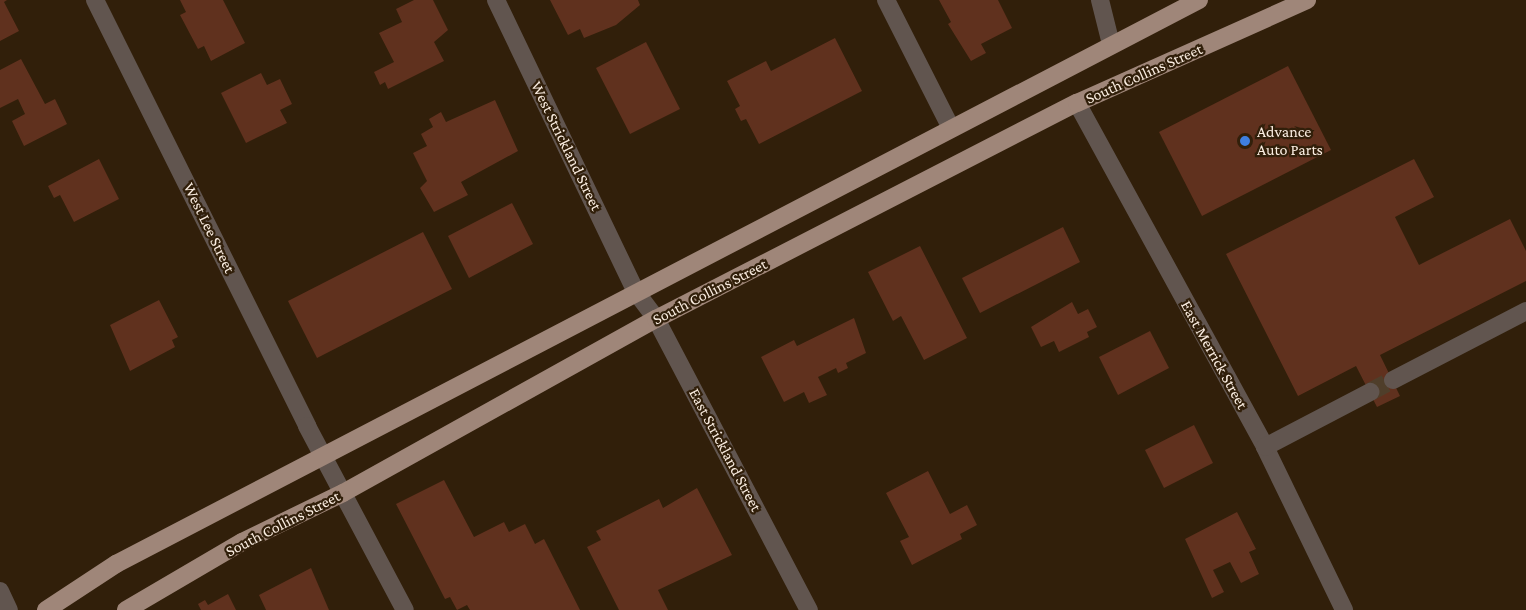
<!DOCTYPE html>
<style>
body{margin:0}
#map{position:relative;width:1526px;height:610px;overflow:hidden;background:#311f0a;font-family:"Crimson Pro",serif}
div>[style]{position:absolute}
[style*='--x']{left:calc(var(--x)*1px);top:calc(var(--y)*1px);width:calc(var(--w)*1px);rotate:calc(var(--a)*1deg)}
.building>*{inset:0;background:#60311e}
.minor-tunnel>*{height:18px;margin-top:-9px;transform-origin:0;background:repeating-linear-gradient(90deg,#4f3e2a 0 18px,transparent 0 27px)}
.minor>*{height:18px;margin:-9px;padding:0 9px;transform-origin:9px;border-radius:9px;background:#61554f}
.major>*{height:18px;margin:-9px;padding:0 9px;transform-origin:9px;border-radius:9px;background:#9f8679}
.dots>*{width:16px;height:16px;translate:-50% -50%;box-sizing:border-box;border:3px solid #311f0a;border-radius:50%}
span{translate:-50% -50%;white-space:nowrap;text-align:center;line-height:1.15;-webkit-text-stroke:4.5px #311f0a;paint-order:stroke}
.street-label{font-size:16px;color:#faede1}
.poi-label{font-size:16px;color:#faede1}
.left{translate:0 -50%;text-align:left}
</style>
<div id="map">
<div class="building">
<i style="clip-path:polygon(0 0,7px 0,4px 2px,19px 31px,0 41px)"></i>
<i style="clip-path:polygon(180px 0,223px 0,245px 43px,211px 61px,204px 46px,198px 49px,180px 15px,186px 12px)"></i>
<i style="clip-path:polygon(414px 0,433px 0,448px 30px,434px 42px,444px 61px,388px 89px,385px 82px,380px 85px,374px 72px,394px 62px,379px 33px,402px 22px,396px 9px)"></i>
<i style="clip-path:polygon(550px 0,638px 0,640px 5px,616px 25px,584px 38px,580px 29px,568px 35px)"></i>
<i style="clip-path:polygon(939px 0,998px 0,1012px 28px,981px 44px,986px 53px,971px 61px,948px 24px,951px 22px)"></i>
<i style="clip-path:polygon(835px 38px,862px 91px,759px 144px,746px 119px,741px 121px,735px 109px,740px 106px,727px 81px,766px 61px,771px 71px)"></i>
<i style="clip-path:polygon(646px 42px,680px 109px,630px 134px,596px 68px)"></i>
<i style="clip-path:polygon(21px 59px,45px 104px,55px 99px,67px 124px,24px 146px,12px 121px,25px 114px,18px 99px,0 108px,0 70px)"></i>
<i style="clip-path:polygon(1288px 66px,1331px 150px,1202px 216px,1159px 132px)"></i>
<i style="clip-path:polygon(261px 73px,267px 85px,280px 79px,292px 104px,280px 110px,287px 123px,246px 143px,221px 93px)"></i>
<i style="clip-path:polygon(495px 100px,518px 151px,461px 182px,468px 195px,434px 212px,420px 188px,427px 181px,413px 153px,427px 146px,421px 134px,433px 127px,429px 119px,441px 112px,446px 122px)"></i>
<i style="clip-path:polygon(99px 159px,119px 199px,74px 222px,60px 195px,54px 198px,48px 186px)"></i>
<i style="clip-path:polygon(1414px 159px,1434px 197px,1395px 217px,1419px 265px,1510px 219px,1526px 251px,1526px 281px,1380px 355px,1400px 396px,1377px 407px,1356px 366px,1298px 396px,1226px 254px)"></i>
<i style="clip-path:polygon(512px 203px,533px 244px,469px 278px,448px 236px)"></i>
<i style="clip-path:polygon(1063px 227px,1080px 262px,980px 313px,962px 278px)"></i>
<i style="clip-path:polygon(423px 232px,452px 289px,317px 358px,288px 301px)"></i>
<i style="clip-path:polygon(920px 246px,967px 338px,924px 360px,901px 316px,893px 321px,868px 272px)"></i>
<i style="clip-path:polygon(159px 300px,178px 337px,172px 340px,175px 347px,130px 371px,110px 325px)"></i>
<i style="clip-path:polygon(1072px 302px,1078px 314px,1088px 309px,1097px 327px,1087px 332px,1089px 337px,1059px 352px,1054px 341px,1041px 347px,1031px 327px)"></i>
<i style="clip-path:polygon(854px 318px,866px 353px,846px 363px,848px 368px,838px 373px,836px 368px,818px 377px,827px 395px,809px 403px,804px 392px,784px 402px,761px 357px,794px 340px,797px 346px)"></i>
<i style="clip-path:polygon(1150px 331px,1169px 368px,1118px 395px,1099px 357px)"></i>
<i style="clip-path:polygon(1194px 425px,1213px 463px,1164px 488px,1145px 450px)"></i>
<i style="clip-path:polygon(928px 471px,950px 514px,967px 505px,977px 525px,960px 534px,962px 539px,912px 565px,900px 541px,909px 537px,886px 493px)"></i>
<i style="clip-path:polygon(444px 480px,474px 537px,504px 522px,509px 532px,525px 524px,535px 544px,544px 539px,580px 610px,470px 610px,467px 605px,457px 610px,450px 597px,445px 599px,396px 504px)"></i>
<i style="clip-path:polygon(697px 488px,732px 555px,658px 590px,668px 610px,619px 610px,587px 547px,601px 540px,596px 531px,659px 499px,663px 508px)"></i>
<i style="clip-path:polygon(1237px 512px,1256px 549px,1249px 552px,1259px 574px,1241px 583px,1230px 562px,1213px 570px,1224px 592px,1212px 598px,1185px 539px)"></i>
<i style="clip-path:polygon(311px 568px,329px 610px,266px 610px,259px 595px)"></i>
<i style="clip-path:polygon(228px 594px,236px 610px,201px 610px,198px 604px,205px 600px,208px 605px)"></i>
</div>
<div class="minor-tunnel">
<i style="--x:1370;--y:392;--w:26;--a:-28"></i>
</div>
<div class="minor">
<i style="--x:95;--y:0;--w:476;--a:63.5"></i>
<i style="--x:307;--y:426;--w:208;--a:62"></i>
<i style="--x:496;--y:0;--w:324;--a:64.4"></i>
<i style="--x:636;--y:292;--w:34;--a:53"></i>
<i style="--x:656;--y:319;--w:329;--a:62.3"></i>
<i style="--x:886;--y:0;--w:144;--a:63.1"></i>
<i style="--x:1100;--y:0;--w:45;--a:76"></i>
<i style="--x:1077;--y:103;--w:392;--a:61.3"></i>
<i style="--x:1265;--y:447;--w:181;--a:64.1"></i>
<i style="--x:1393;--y:380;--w:150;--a:-27.4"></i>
<i style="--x:1265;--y:447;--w:119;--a:-27.6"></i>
<i style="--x:0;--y:591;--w:21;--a:65"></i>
</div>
<div class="major">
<i style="--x:46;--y:610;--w:84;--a:-33.3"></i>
<i style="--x:116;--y:564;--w:1221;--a:-27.51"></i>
<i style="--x:126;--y:610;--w:134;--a:-30.4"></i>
<i style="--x:242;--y:542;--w:112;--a:-25.9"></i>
<i style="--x:343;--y:493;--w:358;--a:-29.1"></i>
<i style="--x:656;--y:319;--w:473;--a:-27.2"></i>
<i style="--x:1077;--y:103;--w:252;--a:-24.1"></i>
</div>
<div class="dots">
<i style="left:1245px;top:141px;background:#3f7fe0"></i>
</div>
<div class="street-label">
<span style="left:1144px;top:74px;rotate:-24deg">South Collins Street</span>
<span style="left:566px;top:146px;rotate:64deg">West Strickland Street</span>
<span style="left:209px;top:228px;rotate:64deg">West Lee Street</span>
<span style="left:710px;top:292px;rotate:-27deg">South Collins Street</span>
<span style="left:1214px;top:355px;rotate:61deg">East Merrick Street</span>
<span style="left:725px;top:450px;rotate:62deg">East Strickland Street</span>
<span style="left:283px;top:524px;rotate:-27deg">South Collins Street</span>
</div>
<div class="poi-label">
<span class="left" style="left:1257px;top:141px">Advance<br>Auto Parts</span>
</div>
</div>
